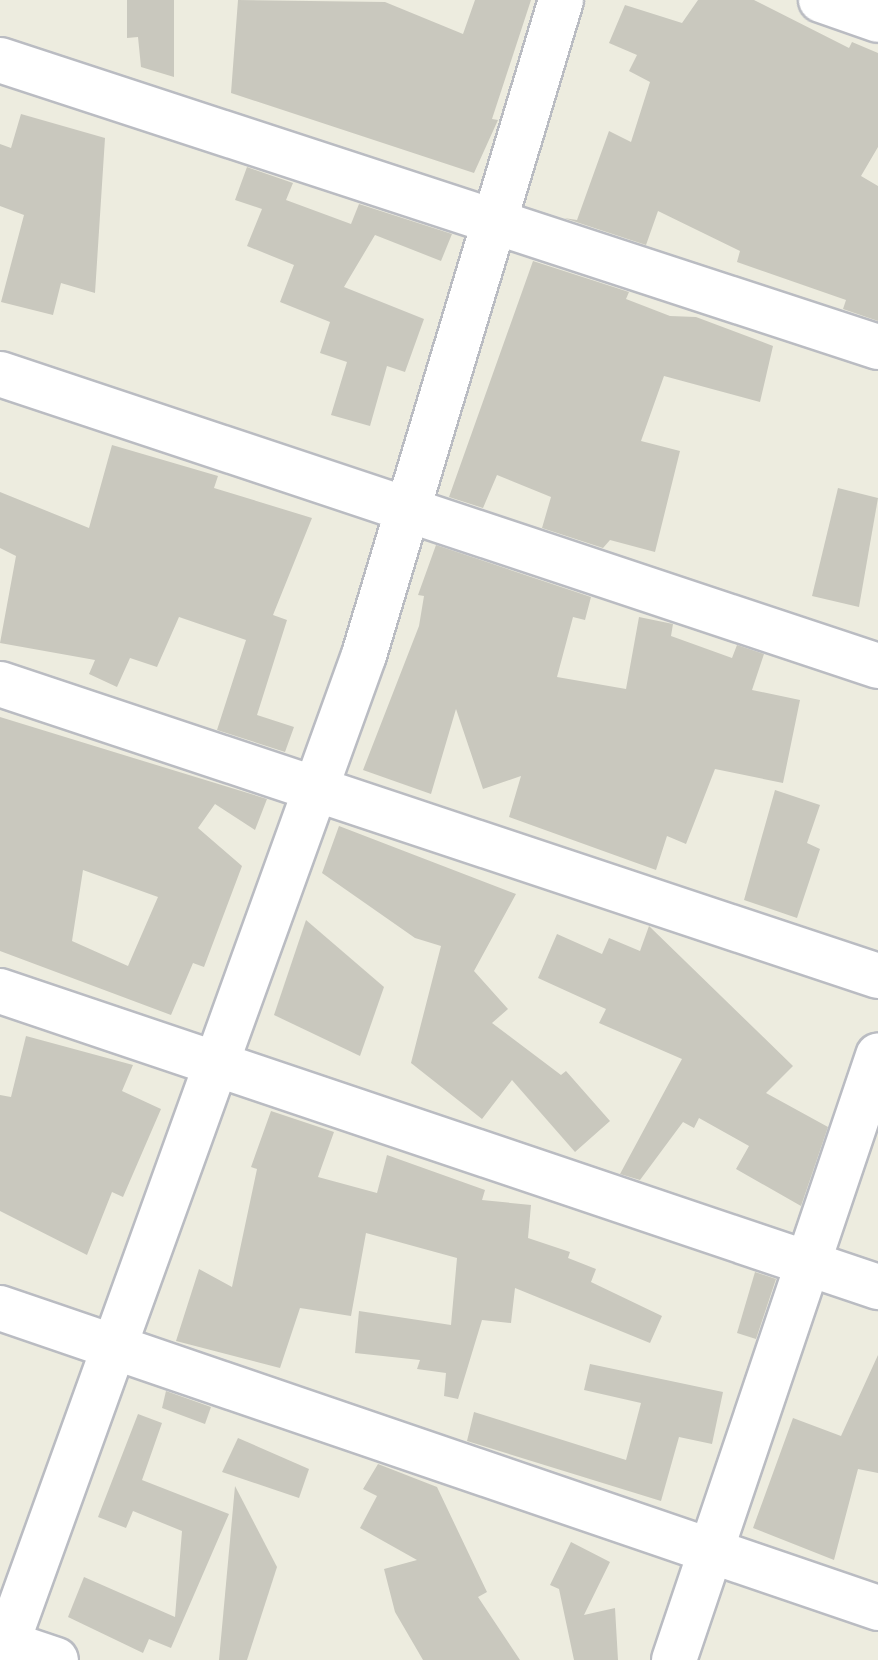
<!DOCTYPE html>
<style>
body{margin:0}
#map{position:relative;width:878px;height:1660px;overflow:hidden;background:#edecdf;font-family:"Sofia Sans Condensed",sans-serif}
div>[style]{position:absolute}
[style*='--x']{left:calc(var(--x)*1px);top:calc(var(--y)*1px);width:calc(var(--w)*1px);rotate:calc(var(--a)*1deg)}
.building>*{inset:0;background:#c9c8be}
.roads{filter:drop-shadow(2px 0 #babcc2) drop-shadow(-2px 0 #babcc2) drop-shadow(0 2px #babcc2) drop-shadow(0 -2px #babcc2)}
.street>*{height:44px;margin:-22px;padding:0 22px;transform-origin:22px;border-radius:22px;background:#fff}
span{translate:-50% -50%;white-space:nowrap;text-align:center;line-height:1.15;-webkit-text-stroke:7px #fff;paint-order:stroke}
</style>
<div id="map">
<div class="building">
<i style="clip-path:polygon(127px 0,174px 0,174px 77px,141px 67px,138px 37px,127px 38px)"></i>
<i style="clip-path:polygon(238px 0,385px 2px,463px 34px,475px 0,531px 0,492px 119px,498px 120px,474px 173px,231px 93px)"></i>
<i style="clip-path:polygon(698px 0,754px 0,849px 48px,852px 42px,878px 53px,878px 147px,861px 176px,878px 186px,878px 321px,843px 309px,846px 300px,737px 262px,740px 251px,658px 211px,646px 245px,564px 218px,577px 220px,609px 131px,631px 142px,650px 82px,629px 71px,637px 55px,609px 43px,625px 5px,682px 23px)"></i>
<i style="clip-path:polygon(21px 114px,105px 138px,95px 293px,61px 283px,53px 315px,1px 302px,24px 215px,0 206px,0 144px,11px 148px)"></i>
<i style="clip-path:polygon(247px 167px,293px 183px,286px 200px,351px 224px,359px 204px,452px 234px,441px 261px,375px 235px,344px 287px,424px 319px,405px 372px,387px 366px,370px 426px,331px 415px,347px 362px,320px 353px,330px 322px,280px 302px,294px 265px,247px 246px,262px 209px,235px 200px)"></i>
<i style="clip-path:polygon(533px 261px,629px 292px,626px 299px,670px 316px,696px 317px,773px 346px,760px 402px,664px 376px,641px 441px,680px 451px,655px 552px,610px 540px,603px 548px,542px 528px,551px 497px,497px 475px,483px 508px,449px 497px)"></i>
<i style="clip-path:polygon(112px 445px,218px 476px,214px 488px,312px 518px,273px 615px,287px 620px,257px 715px,294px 727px,285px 752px,217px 730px,246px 640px,179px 617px,157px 667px,130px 658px,117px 687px,89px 674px,95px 660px,0 643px,16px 556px,0 548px,0 492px,89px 528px)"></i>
<i style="clip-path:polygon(838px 488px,878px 498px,859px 607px,812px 596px)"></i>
<i style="clip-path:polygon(436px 545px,591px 597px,585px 620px,573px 617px,557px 677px,626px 689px,639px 617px,673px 624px,671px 636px,732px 658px,737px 645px,764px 654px,752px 690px,800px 700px,783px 783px,715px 769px,686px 844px,667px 836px,656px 870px,509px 817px,521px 776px,483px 789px,456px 709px,431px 794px,363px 770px,419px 626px,424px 596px,418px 595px)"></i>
<i style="clip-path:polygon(evenodd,0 717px,267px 799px,255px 830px,215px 804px,198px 828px,242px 866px,204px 967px,193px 963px,171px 1015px,0 951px,0 717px,83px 870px,158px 897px,128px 966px,72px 941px,83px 870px)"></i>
<i style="clip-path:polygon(775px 790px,820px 805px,807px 843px,820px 849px,797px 918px,744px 900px)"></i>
<i style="clip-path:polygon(339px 826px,516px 894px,474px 971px,508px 1009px,492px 1023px,561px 1075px,566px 1071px,610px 1121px,575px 1152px,512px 1080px,482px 1119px,411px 1063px,441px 946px,415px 938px,322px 873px)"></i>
<i style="clip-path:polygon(306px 920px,384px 987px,360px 1056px,274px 1015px)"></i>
<i style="clip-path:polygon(649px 926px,793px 1066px,766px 1093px,828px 1127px,801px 1206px,736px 1169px,749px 1146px,699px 1118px,694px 1128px,683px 1122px,640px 1180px,620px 1174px,682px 1059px,599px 1023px,606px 1009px,538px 978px,557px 934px,602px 954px,609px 938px,640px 951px)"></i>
<i style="clip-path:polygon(26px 1036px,133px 1065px,122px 1091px,161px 1109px,123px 1197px,112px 1192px,87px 1255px,0 1211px,0 1095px,11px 1097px)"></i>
<i style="clip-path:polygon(271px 1111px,334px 1132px,318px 1177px,377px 1193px,387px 1155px,485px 1190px,482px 1200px,531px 1205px,528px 1238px,570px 1252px,568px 1258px,596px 1269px,591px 1282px,662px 1316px,650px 1343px,515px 1288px,511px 1323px,482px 1320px,458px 1399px,444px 1396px,446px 1373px,417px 1369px,420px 1360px,355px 1353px,359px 1311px,451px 1325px,457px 1258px,366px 1233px,351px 1316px,300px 1308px,280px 1368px,176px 1341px,199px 1269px,232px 1287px,257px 1169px,251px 1167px)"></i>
<i style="clip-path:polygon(755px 1272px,776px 1279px,756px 1339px,737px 1333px)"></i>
<i style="clip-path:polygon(878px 1355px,878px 1473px,858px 1469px,834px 1560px,753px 1528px,793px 1418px,841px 1436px)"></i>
<i style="clip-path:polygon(590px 1364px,723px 1392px,712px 1444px,679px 1437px,661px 1501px,467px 1441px,474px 1412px,626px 1460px,641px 1403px,584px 1390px)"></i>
<i style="clip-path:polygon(166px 1391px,211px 1407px,205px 1424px,162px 1408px)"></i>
<i style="clip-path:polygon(138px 1414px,162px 1423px,142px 1480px,229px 1514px,171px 1648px,149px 1639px,143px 1653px,68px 1617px,84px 1577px,175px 1617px,182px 1531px,133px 1511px,126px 1528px,98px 1517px)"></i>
<i style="clip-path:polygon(238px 1438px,309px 1469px,299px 1498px,222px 1472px)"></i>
<i style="clip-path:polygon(378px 1464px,437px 1487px,487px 1592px,478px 1597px,520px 1660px,423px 1660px,395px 1612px,384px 1569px,417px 1560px,360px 1528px,377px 1496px,363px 1489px)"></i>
<i style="clip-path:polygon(235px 1486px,277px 1567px,247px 1660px,219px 1660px)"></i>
<i style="clip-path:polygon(571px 1542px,610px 1562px,584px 1615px,615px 1608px,618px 1660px,574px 1660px,559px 1589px,550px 1585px)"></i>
</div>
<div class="roads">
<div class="street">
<i style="--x:821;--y:0;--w:60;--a:19.3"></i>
<i style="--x:0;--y:60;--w:924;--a:18.1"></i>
<i style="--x:0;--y:374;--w:925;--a:18.4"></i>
<i style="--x:0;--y:684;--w:925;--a:18.4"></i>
<i style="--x:0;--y:991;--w:927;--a:18.63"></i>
<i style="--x:0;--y:1308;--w:928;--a:18.86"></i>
<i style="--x:0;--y:1641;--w:59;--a:18.7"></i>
<i style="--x:1;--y:1660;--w:1069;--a:-70.14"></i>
<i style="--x:364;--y:655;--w:684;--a:-73.26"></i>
<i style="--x:674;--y:1660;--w:638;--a:-71.34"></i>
</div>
</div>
</div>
